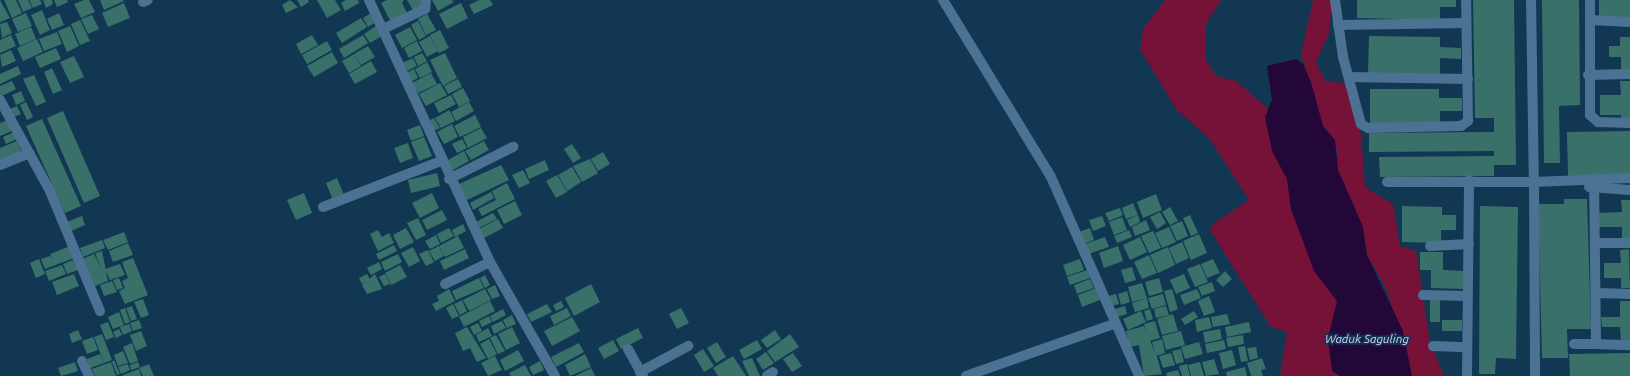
<!DOCTYPE html>
<style>
body{margin:0}
#map{position:relative;width:1630px;height:376px;overflow:hidden;background:#113753;font-family:Ubuntu,sans-serif}
div>[style]{position:absolute}
[style*='--x']{left:calc(var(--x)*1px);top:calc(var(--y)*1px);width:calc(var(--w)*1px);rotate:calc(var(--a)*1deg)}
.green>*{inset:0;background:#761237}
.water>*{inset:0;background:#230739}
.building>*{inset:0;background:#39716a}
.minor>*{height:10px;margin:-5px;padding:0 5px;transform-origin:5px;border-radius:5px;background:#4c7293}
span{translate:-50% -50%;white-space:nowrap;text-align:center;line-height:1.15;-webkit-text-stroke:3.5px #113753;paint-order:stroke}
.water-label{font-size:12px;color:#dec8fa;font-style:italic}
</style>
<div id="map">
<div class="green">
<i style="clip-path:polygon(1165px 0,1221px 0,1206px 24px,1205px 58px,1216px 76px,1236px 81px,1267px 108px,1272px 151px,1287px 179px,1291px 209px,1326px 286px,1337px 301px,1328px 339px,1332px 371px,1340px 376px,1280px 376px,1287px 332px,1271px 327px,1210px 230px,1214px 223px,1249px 200px,1209px 138px,1176px 109px,1140px 49px,1143px 29px)"></i>
<i style="clip-path:polygon(1313px 0,1332px 0,1329px 34px,1316px 62px,1326px 82px,1353px 83px,1354px 117px,1361px 133px,1365px 187px,1393px 204px,1400px 246px,1416px 251px,1430px 342px,1444px 376px,1412px 376px,1387px 290px,1367px 255px,1363px 227px,1338px 170px,1337px 150px,1323px 126px,1301px 54px)"></i>
</div>
<div class="water">
<i style="clip-path:polygon(1296px 59px,1303px 64px,1311px 82px,1323px 126px,1335px 140px,1338px 170px,1363px 227px,1367px 255px,1403px 331px,1412px 376px,1340px 376px,1332px 371px,1328px 339px,1337px 301px,1314px 271px,1291px 209px,1287px 179px,1272px 151px,1265px 117px,1272px 100px,1267px 66px)"></i>
</div>
<div class="building">
<i style="clip-path:polygon(0 0,10px 18px,0 22px)"></i>
<i style="clip-path:polygon(4px 0,16px 0,22px 13px,12px 18px)"></i>
<i style="clip-path:polygon(18px 0,28px 0,32px 8px,23px 12px)"></i>
<i style="clip-path:polygon(29px 0,40px 0,42px 4px,33px 8px)"></i>
<i style="clip-path:polygon(43px 0,52px 0,53px 4px,46px 8px)"></i>
<i style="clip-path:polygon(54px 0,67px 0,68px 2px,57px 7px)"></i>
<i style="clip-path:polygon(84px 0,89px 0,95px 12px,81px 18px,74px 4px)"></i>
<i style="clip-path:polygon(100px 0,123px 0,124px 1px,104px 10px)"></i>
<i style="clip-path:polygon(290px 0,298px 7px,286px 13px,282px 5px)"></i>
<i style="clip-path:polygon(297px 0,308px 0,309px 2px,301px 7px)"></i>
<i style="clip-path:polygon(317px 0,335px 0,341px 10px,327px 18px)"></i>
<i style="clip-path:polygon(346px 0,358px 0,359px 3px,345px 11px,341px 3px)"></i>
<i style="clip-path:polygon(387px 0,404px 0,402px 3px,408px 15px,392px 24px,381px 3px)"></i>
<i style="clip-path:polygon(407px 0,422px 0,425px 6px,414px 12px)"></i>
<i style="clip-path:polygon(432px 0,452px 0,454px 2px,438px 11px)"></i>
<i style="clip-path:polygon(479px 0,490px 0,493px 5px,474px 14px,469px 5px)"></i>
<i style="clip-path:polygon(1357px 0,1456px 0,1456px 7px,1440px 7px,1440px 20px,1357px 18px)"></i>
<i style="clip-path:polygon(1473px 0,1514px 0,1516px 165px,1494px 165px,1494px 176px,1380px 177px,1379px 157px,1494px 156px,1494px 151px,1369px 152px,1369px 133px,1494px 132px,1494px 118px,1475px 118px)"></i>
<i style="clip-path:polygon(1542px 0,1579px 0,1580px 105px,1559px 106px,1560px 163px,1544px 163px)"></i>
<i style="clip-path:polygon(1599px 0,1630px 0,1630px 20px,1599px 19px)"></i>
<i style="clip-path:polygon(124px 3px,130px 18px,108px 27px,102px 13px)"></i>
<i style="clip-path:polygon(461px 3px,468px 18px,447px 29px,439px 14px)"></i>
<i style="clip-path:polygon(42px 10px,50px 30px,40px 35px,31px 15px)"></i>
<i style="clip-path:polygon(26px 13px,32px 26px,18px 32px,12px 19px)"></i>
<i style="clip-path:polygon(59px 13px,64px 25px,52px 30px,47px 19px)"></i>
<i style="clip-path:polygon(371px 13px,376px 22px,368px 27px,363px 18px)"></i>
<i style="clip-path:polygon(427px 14px,436px 30px,426px 35px,418px 19px)"></i>
<i style="clip-path:polygon(92px 15px,99px 29px,88px 34px,81px 19px)"></i>
<i style="clip-path:polygon(361px 18px,367px 27px,342px 43px,336px 33px)"></i>
<i style="clip-path:polygon(80px 20px,90px 41px,80px 45px,71px 24px)"></i>
<i style="clip-path:polygon(418px 21px,426px 36px,419px 40px,411px 25px)"></i>
<i style="clip-path:polygon(7px 22px,12px 33px,2px 38px,0 24px)"></i>
<i style="clip-path:polygon(70px 26px,79px 46px,67px 52px,58px 31px)"></i>
<i style="clip-path:polygon(376px 26px,382px 36px,370px 43px,364px 34px)"></i>
<i style="clip-path:polygon(31px 27px,36px 39px,20px 46px,15px 34px)"></i>
<i style="clip-path:polygon(410px 27px,417px 40px,402px 48px,395px 35px)"></i>
<i style="clip-path:polygon(440px 30px,449px 48px,439px 53px,430px 35px)"></i>
<i style="clip-path:polygon(57px 32px,62px 44px,44px 51px,39px 39px)"></i>
<i style="clip-path:polygon(11px 35px,16px 46px,0 53px,0 40px)"></i>
<i style="clip-path:polygon(312px 35px,318px 45px,301px 54px,296px 44px)"></i>
<i style="clip-path:polygon(363px 35px,368px 43px,344px 58px,339px 49px)"></i>
<i style="clip-path:polygon(430px 36px,438px 51px,427px 57px,419px 42px)"></i>
<i style="clip-path:polygon(1369px 36px,1440px 37px,1440px 47px,1461px 48px,1461px 59px,1440px 58px,1440px 74px,1368px 73px)"></i>
<i style="clip-path:polygon(1620px 37px,1630px 37px,1630px 72px,1621px 72px,1621px 57px,1609px 57px,1609px 46px,1620px 46px)"></i>
<i style="clip-path:polygon(37px 39px,43px 52px,23px 61px,17px 48px)"></i>
<i style="clip-path:polygon(327px 41px,332px 50px,307px 64px,302px 55px)"></i>
<i style="clip-path:polygon(417px 41px,422px 51px,409px 58px,404px 48px)"></i>
<i style="clip-path:polygon(368px 46px,375px 57px,361px 65px,354px 54px)"></i>
<i style="clip-path:polygon(56px 48px,61px 59px,40px 68px,35px 57px)"></i>
<i style="clip-path:polygon(11px 50px,16px 61px,2px 67px,0 55px)"></i>
<i style="clip-path:polygon(332px 52px,338px 63px,314px 77px,307px 66px)"></i>
<i style="clip-path:polygon(422px 53px,427px 61px,418px 66px,414px 57px)"></i>
<i style="clip-path:polygon(445px 53px,457px 78px,443px 86px,430px 60px)"></i>
<i style="clip-path:polygon(354px 54px,361px 66px,349px 73px,342px 61px)"></i>
<i style="clip-path:polygon(74px 56px,84px 77px,70px 83px,60px 62px)"></i>
<i style="clip-path:polygon(413px 58px,417px 66px,407px 71px,402px 63px)"></i>
<i style="clip-path:polygon(371px 61px,377px 72px,355px 84px,349px 74px)"></i>
<i style="clip-path:polygon(427px 62px,432px 72px,420px 78px,415px 69px)"></i>
<i style="clip-path:polygon(18px 66px,21px 74px,0 84px,0 74px)"></i>
<i style="clip-path:polygon(52px 68px,62px 90px,53px 94px,44px 72px)"></i>
<i style="clip-path:polygon(414px 69px,418px 78px,411px 82px,406px 73px)"></i>
<i style="clip-path:polygon(431px 73px,437px 84px,418px 93px,412px 83px)"></i>
<i style="clip-path:polygon(34px 75px,46px 102px,36px 106px,23px 79px)"></i>
<i style="clip-path:polygon(458px 79px,462px 87px,448px 94px,444px 86px)"></i>
<i style="clip-path:polygon(12px 81px,16px 89px,0 97px,0 86px)"></i>
<i style="clip-path:polygon(1620px 81px,1630px 81px,1630px 122px,1621px 122px,1621px 115px,1600px 115px,1600px 95px,1621px 95px)"></i>
<i style="clip-path:polygon(440px 83px,447px 95px,426px 106px,419px 94px)"></i>
<i style="clip-path:polygon(463px 88px,470px 101px,459px 107px,452px 94px)"></i>
<i style="clip-path:polygon(1370px 89px,1439px 89px,1439px 98px,1462px 98px,1462px 111px,1440px 111px,1440px 124px,1370px 124px)"></i>
<i style="clip-path:polygon(21px 91px,25px 101px,16px 105px,12px 95px)"></i>
<i style="clip-path:polygon(451px 95px,456px 104px,439px 113px,434px 103px)"></i>
<i style="clip-path:polygon(26px 102px,33px 117px,27px 120px,20px 105px)"></i>
<i style="clip-path:polygon(469px 102px,474px 111px,456px 121px,451px 112px)"></i>
<i style="clip-path:polygon(17px 106px,21px 114px,12px 118px,8px 110px)"></i>
<i style="clip-path:polygon(449px 110px,455px 121px,441px 128px,435px 118px)"></i>
<i style="clip-path:polygon(63px 111px,100px 196px,84px 203px,47px 118px)"></i>
<i style="clip-path:polygon(475px 115px,481px 127px,460px 137px,454px 126px)"></i>
<i style="clip-path:polygon(434px 118px,440px 128px,431px 132px,426px 122px)"></i>
<i style="clip-path:polygon(42px 119px,81px 206px,65px 213px,26px 126px)"></i>
<i style="clip-path:polygon(7px 120px,12px 131px,0 136px,0 123px)"></i>
<i style="clip-path:polygon(452px 124px,458px 137px,444px 144px,437px 132px)"></i>
<i style="clip-path:polygon(420px 125px,424px 136px,411px 141px,407px 130px)"></i>
<i style="clip-path:polygon(481px 128px,487px 138px,468px 148px,463px 137px)"></i>
<i style="clip-path:polygon(1630px 131px,1630px 175px,1568px 176px,1567px 132px)"></i>
<i style="clip-path:polygon(14px 132px,17px 139px,6px 144px,3px 137px)"></i>
<i style="clip-path:polygon(424px 137px,432px 156px,419px 161px,411px 142px)"></i>
<i style="clip-path:polygon(462px 139px,467px 148px,457px 153px,452px 144px)"></i>
<i style="clip-path:polygon(17px 141px,23px 154px,0 163px,0 148px)"></i>
<i style="clip-path:polygon(484px 141px,489px 150px,471px 160px,465px 151px)"></i>
<i style="clip-path:polygon(408px 143px,413px 158px,400px 163px,394px 148px)"></i>
<i style="clip-path:polygon(572px 144px,581px 158px,573px 163px,564px 149px)"></i>
<i style="clip-path:polygon(464px 151px,469px 161px,453px 170px,448px 160px)"></i>
<i style="clip-path:polygon(603px 152px,610px 164px,598px 171px,591px 159px)"></i>
<i style="clip-path:polygon(590px 159px,598px 173px,582px 182px,573px 166px)"></i>
<i style="clip-path:polygon(545px 160px,549px 170px,529px 179px,525px 169px)"></i>
<i style="clip-path:polygon(501px 165px,509px 180px,465px 201px,457px 185px)"></i>
<i style="clip-path:polygon(572px 167px,581px 182px,567px 191px,558px 175px)"></i>
<i style="clip-path:polygon(523px 170px,530px 183px,519px 188px,512px 175px)"></i>
<i style="clip-path:polygon(437px 173px,440px 186px,411px 193px,408px 180px)"></i>
<i style="clip-path:polygon(557px 175px,567px 192px,556px 198px,546px 181px)"></i>
<i style="clip-path:polygon(337px 178px,344px 195px,333px 200px,326px 183px)"></i>
<i style="clip-path:polygon(507px 183px,515px 199px,482px 216px,478px 209px,496px 200px,492px 191px)"></i>
<i style="clip-path:polygon(491px 192px,494px 198px,473px 210px,470px 203px)"></i>
<i style="clip-path:polygon(304px 193px,312px 213px,296px 220px,287px 200px)"></i>
<i style="clip-path:polygon(432px 193px,439px 208px,420px 218px,412px 203px)"></i>
<i style="clip-path:polygon(1156px 194px,1162px 210px,1143px 218px,1137px 202px)"></i>
<i style="clip-path:polygon(1564px 199px,1587px 199px,1591px 329px,1567px 329px,1568px 358px,1542px 358px,1538px 204px,1564px 204px)"></i>
<i style="clip-path:polygon(1621px 200px,1630px 200px,1630px 239px,1622px 239px,1622px 227px,1599px 227px,1599px 213px,1622px 212px)"></i>
<i style="clip-path:polygon(515px 201px,522px 215px,504px 224px,497px 210px)"></i>
<i style="clip-path:polygon(1133px 203px,1138px 215px,1126px 219px,1122px 208px)"></i>
<i style="clip-path:polygon(1402px 206px,1442px 207px,1442px 215px,1456px 215px,1456px 230px,1441px 230px,1441px 243px,1402px 242px)"></i>
<i style="clip-path:polygon(1480px 206px,1518px 207px,1516px 359px,1496px 358px,1495px 374px,1479px 374px)"></i>
<i style="clip-path:polygon(1170px 207px,1178px 221px,1170px 225px,1162px 212px)"></i>
<i style="clip-path:polygon(1120px 208px,1123px 215px,1109px 221px,1105px 213px)"></i>
<i style="clip-path:polygon(442px 210px,447px 220px,427px 230px,422px 220px)"></i>
<i style="clip-path:polygon(1160px 212px,1166px 223px,1157px 229px,1150px 217px)"></i>
<i style="clip-path:polygon(493px 213px,497px 219px,477px 229px,474px 223px)"></i>
<i style="clip-path:polygon(1138px 215px,1140px 222px,1130px 227px,1127px 220px)"></i>
<i style="clip-path:polygon(1190px 215px,1198px 233px,1191px 236px,1183px 218px)"></i>
<i style="clip-path:polygon(82px 216px,85px 225px,71px 231px,67px 222px)"></i>
<i style="clip-path:polygon(1102px 216px,1106px 226px,1093px 231px,1089px 220px)"></i>
<i style="clip-path:polygon(1122px 217px,1127px 230px,1114px 235px,1109px 222px)"></i>
<i style="clip-path:polygon(418px 218px,426px 235px,416px 240px,407px 223px)"></i>
<i style="clip-path:polygon(498px 219px,503px 228px,482px 239px,477px 230px)"></i>
<i style="clip-path:polygon(1146px 220px,1150px 230px,1135px 236px,1132px 227px)"></i>
<i style="clip-path:polygon(1182px 221px,1188px 236px,1177px 241px,1170px 226px)"></i>
<i style="clip-path:polygon(463px 224px,466px 231px,455px 237px,452px 230px)"></i>
<i style="clip-path:polygon(1169px 227px,1176px 242px,1162px 248px,1155px 233px)"></i>
<i style="clip-path:polygon(406px 228px,414px 242px,400px 249px,393px 235px)"></i>
<i style="clip-path:polygon(449px 228px,454px 236px,441px 243px,437px 234px)"></i>
<i style="clip-path:polygon(1090px 228px,1094px 240px,1083px 244px,1079px 232px)"></i>
<i style="clip-path:polygon(378px 230px,382px 237px,389px 233px,394px 243px,378px 251px,370px 234px)"></i>
<i style="clip-path:polygon(1129px 230px,1132px 237px,1117px 243px,1114px 236px)"></i>
<i style="clip-path:polygon(1153px 231px,1161px 248px,1149px 253px,1141px 236px)"></i>
<i style="clip-path:polygon(124px 232px,128px 242px,108px 250px,103px 240px)"></i>
<i style="clip-path:polygon(1199px 234px,1207px 253px,1191px 260px,1183px 241px)"></i>
<i style="clip-path:polygon(436px 235px,440px 244px,430px 249px,425px 241px)"></i>
<i style="clip-path:polygon(458px 236px,464px 248px,445px 257px,439px 246px)"></i>
<i style="clip-path:polygon(1105px 237px,1109px 247px,1088px 254px,1085px 244px)"></i>
<i style="clip-path:polygon(1140px 237px,1147px 252px,1130px 260px,1123px 245px)"></i>
<i style="clip-path:polygon(102px 240px,105px 248px,83px 257px,80px 248px)"></i>
<i style="clip-path:polygon(1182px 242px,1189px 258px,1176px 264px,1169px 248px)"></i>
<i style="clip-path:polygon(128px 243px,133px 255px,113px 262px,109px 251px)"></i>
<i style="clip-path:polygon(394px 245px,397px 251px,379px 260px,376px 254px)"></i>
<i style="clip-path:polygon(70px 246px,74px 258px,45px 269px,41px 259px,50px 256px,53px 260px,50px 254px)"></i>
<i style="clip-path:polygon(439px 246px,444px 256px,435px 261px,429px 251px)"></i>
<i style="clip-path:polygon(1118px 246px,1123px 261px,1104px 268px,1099px 253px)"></i>
<i style="clip-path:polygon(413px 247px,420px 261px,409px 267px,401px 253px)"></i>
<i style="clip-path:polygon(1168px 247px,1175px 265px,1158px 273px,1150px 255px)"></i>
<i style="clip-path:polygon(465px 249px,469px 258px,444px 270px,440px 261px)"></i>
<i style="clip-path:polygon(1629px 249px,1630px 288px,1621px 288px,1621px 278px,1604px 278px,1604px 263px,1621px 263px,1620px 250px)"></i>
<i style="clip-path:polygon(428px 250px,434px 262px,426px 266px,419px 254px)"></i>
<i style="clip-path:polygon(102px 251px,108px 281px,92px 287px,82px 259px,94px 254px,101px 268px,95px 253px)"></i>
<i style="clip-path:polygon(1420px 252px,1443px 252px,1443px 270px,1464px 271px,1464px 289px,1431px 288px,1431px 270px,1420px 270px)"></i>
<i style="clip-path:polygon(398px 254px,402px 262px,385px 271px,381px 262px)"></i>
<i style="clip-path:polygon(1149px 255px,1157px 273px,1142px 279px,1134px 262px)"></i>
<i style="clip-path:polygon(133px 258px,148px 295px,125px 304px,119px 291px,125px 288px,122px 281px,128px 278px,122px 262px)"></i>
<i style="clip-path:polygon(39px 259px,45px 274px,36px 278px,30px 263px)"></i>
<i style="clip-path:polygon(1080px 259px,1084px 270px,1067px 276px,1063px 265px)"></i>
<i style="clip-path:polygon(1213px 259px,1220px 273px,1207px 278px,1201px 264px)"></i>
<i style="clip-path:polygon(73px 260px,78px 270px,67px 274px,63px 264px)"></i>
<i style="clip-path:polygon(379px 262px,382px 269px,371px 275px,367px 268px)"></i>
<i style="clip-path:polygon(120px 264px,125px 275px,110px 280px,105px 269px)"></i>
<i style="clip-path:polygon(1200px 264px,1208px 282px,1195px 287px,1187px 269px)"></i>
<i style="clip-path:polygon(62px 265px,66px 274px,49px 281px,45px 271px)"></i>
<i style="clip-path:polygon(400px 265px,407px 277px,391px 285px,385px 273px)"></i>
<i style="clip-path:polygon(1132px 267px,1136px 280px,1125px 283px,1121px 270px)"></i>
<i style="clip-path:polygon(1087px 270px,1090px 278px,1070px 285px,1067px 277px)"></i>
<i style="clip-path:polygon(1225px 271px,1232px 279px,1223px 287px,1216px 280px)"></i>
<i style="clip-path:polygon(74px 274px,79px 286px,57px 295px,52px 282px)"></i>
<i style="clip-path:polygon(367px 274px,370px 280px,362px 284px,359px 278px)"></i>
<i style="clip-path:polygon(375px 274px,382px 289px,367px 294px,362px 285px)"></i>
<i style="clip-path:polygon(385px 274px,390px 284px,384px 286px,379px 277px)"></i>
<i style="clip-path:polygon(1184px 274px,1190px 288px,1176px 294px,1170px 280px)"></i>
<i style="clip-path:polygon(485px 275px,490px 285px,485px 288px,480px 278px)"></i>
<i style="clip-path:polygon(119px 278px,123px 288px,117px 290px,113px 280px)"></i>
<i style="clip-path:polygon(479px 278px,484px 288px,456px 300px,452px 291px)"></i>
<i style="clip-path:polygon(1159px 278px,1163px 292px,1149px 296px,1145px 282px)"></i>
<i style="clip-path:polygon(1090px 279px,1094px 288px,1077px 294px,1074px 285px)"></i>
<i style="clip-path:polygon(112px 281px,117px 292px,104px 296px,100px 285px)"></i>
<i style="clip-path:polygon(1212px 282px,1215px 291px,1202px 296px,1198px 287px)"></i>
<i style="clip-path:polygon(1142px 283px,1147px 298px,1132px 302px,1128px 287px)"></i>
<i style="clip-path:polygon(591px 284px,600px 302px,574px 316px,565px 298px)"></i>
<i style="clip-path:polygon(495px 285px,500px 296px,492px 299px,487px 289px)"></i>
<i style="clip-path:polygon(1096px 288px,1100px 300px,1082px 307px,1078px 295px)"></i>
<i style="clip-path:polygon(449px 289px,455px 301px,436px 311px,432px 304px,439px 301px,437px 296px)"></i>
<i style="clip-path:polygon(485px 289px,491px 300px,469px 311px,463px 300px)"></i>
<i style="clip-path:polygon(1172px 289px,1178px 309px,1170px 312px,1164px 291px)"></i>
<i style="clip-path:polygon(1197px 289px,1201px 298px,1184px 305px,1180px 295px)"></i>
<i style="clip-path:polygon(1127px 291px,1130px 302px,1121px 305px,1118px 294px)"></i>
<i style="clip-path:polygon(1116px 294px,1119px 304px,1111px 306px,1108px 296px)"></i>
<i style="clip-path:polygon(1163px 294px,1166px 305px,1152px 309px,1148px 298px)"></i>
<i style="clip-path:polygon(1209px 296px,1215px 312px,1204px 316px,1198px 301px)"></i>
<i style="clip-path:polygon(1147px 298px,1149px 308px,1135px 312px,1132px 303px)"></i>
<i style="clip-path:polygon(143px 299px,149px 315px,141px 318px,134px 302px)"></i>
<i style="clip-path:polygon(1430px 299px,1440px 299px,1440px 322px,1430px 322px)"></i>
<i style="clip-path:polygon(462px 300px,467px 311px,460px 315px,454px 304px)"></i>
<i style="clip-path:polygon(490px 301px,495px 311px,464px 327px,459px 317px)"></i>
<i style="clip-path:polygon(561px 301px,564px 307px,556px 311px,553px 305px)"></i>
<i style="clip-path:polygon(1620px 301px,1630px 301px,1630px 343px,1621px 343px,1620px 327px,1602px 327px,1601px 317px,1620px 317px)"></i>
<i style="clip-path:polygon(453px 304px,459px 316px,452px 319px,446px 308px)"></i>
<i style="clip-path:polygon(547px 304px,552px 312px,531px 322px,527px 314px)"></i>
<i style="clip-path:polygon(132px 306px,137px 319px,131px 321px,126px 308px)"></i>
<i style="clip-path:polygon(1125px 306px,1127px 314px,1114px 318px,1112px 310px)"></i>
<i style="clip-path:polygon(1166px 306px,1169px 315px,1156px 318px,1154px 309px)"></i>
<i style="clip-path:polygon(125px 308px,130px 322px,125px 324px,120px 310px)"></i>
<i style="clip-path:polygon(567px 308px,571px 316px,554px 325px,550px 316px)"></i>
<i style="clip-path:polygon(681px 308px,689px 323px,677px 329px,669px 314px)"></i>
<i style="clip-path:polygon(503px 309px,506px 315px,493px 322px,490px 316px)"></i>
<i style="clip-path:polygon(1150px 309px,1153px 319px,1147px 321px,1144px 311px)"></i>
<i style="clip-path:polygon(1141px 311px,1146px 322px,1128px 330px,1123px 319px)"></i>
<i style="clip-path:polygon(1194px 311px,1198px 317px,1185px 325px,1181px 319px)"></i>
<i style="clip-path:polygon(119px 312px,124px 325px,113px 329px,108px 317px)"></i>
<i style="clip-path:polygon(1173px 314px,1178px 331px,1162px 335px,1157px 319px)"></i>
<i style="clip-path:polygon(1227px 314px,1230px 324px,1213px 327px,1211px 317px)"></i>
<i style="clip-path:polygon(512px 315px,516px 324px,507px 328px,503px 320px)"></i>
<i style="clip-path:polygon(489px 316px,492px 322px,482px 327px,479px 321px)"></i>
<i style="clip-path:polygon(572px 317px,580px 331px,552px 346px,544px 331px)"></i>
<i style="clip-path:polygon(1209px 317px,1212px 328px,1197px 332px,1195px 320px)"></i>
<i style="clip-path:polygon(139px 320px,142px 328px,133px 331px,130px 323px)"></i>
<i style="clip-path:polygon(1442px 320px,1462px 320px,1462px 331px,1442px 331px)"></i>
<i style="clip-path:polygon(502px 321px,506px 328px,494px 334px,491px 326px)"></i>
<i style="clip-path:polygon(1155px 321px,1160px 338px,1149px 341px,1144px 324px)"></i>
<i style="clip-path:polygon(108px 322px,114px 337px,106px 340px,100px 325px)"></i>
<i style="clip-path:polygon(1249px 322px,1251px 332px,1227px 337px,1225px 327px)"></i>
<i style="clip-path:polygon(478px 323px,482px 331px,474px 335px,470px 327px)"></i>
<i style="clip-path:polygon(129px 324px,132px 331px,123px 335px,120px 327px)"></i>
<i style="clip-path:polygon(1144px 326px,1157px 357px,1162px 374px,1144px 376px,1139px 345px,1130px 347px,1126px 331px)"></i>
<i style="clip-path:polygon(467px 327px,486px 358px,477px 362px,470px 348px,463px 351px,455px 333px)"></i>
<i style="clip-path:polygon(512px 327px,520px 343px,506px 350px,498px 334px)"></i>
<i style="clip-path:polygon(488px 328px,492px 336px,479px 342px,476px 335px)"></i>
<i style="clip-path:polygon(638px 328px,643px 338px,621px 349px,616px 339px)"></i>
<i style="clip-path:polygon(119px 329px,122px 335px,116px 338px,113px 332px)"></i>
<i style="clip-path:polygon(1220px 329px,1222px 339px,1205px 343px,1203px 332px)"></i>
<i style="clip-path:polygon(78px 330px,82px 339px,72px 343px,69px 334px)"></i>
<i style="clip-path:polygon(775px 330px,781px 339px,767px 348px,761px 340px)"></i>
<i style="clip-path:polygon(141px 331px,147px 346px,136px 351px,130px 335px)"></i>
<i style="clip-path:polygon(1181px 331px,1185px 345px,1166px 350px,1162px 336px)"></i>
<i style="clip-path:polygon(102px 334px,112px 360px,104px 363px,94px 337px)"></i>
<i style="clip-path:polygon(790px 334px,799px 347px,775px 362px,767px 351px)"></i>
<i style="clip-path:polygon(496px 335px,505px 351px,498px 354px,490px 338px)"></i>
<i style="clip-path:polygon(1243px 335px,1244px 344px,1228px 347px,1226px 338px)"></i>
<i style="clip-path:polygon(93px 337px,98px 350px,87px 354px,82px 341px)"></i>
<i style="clip-path:polygon(489px 339px,497px 354px,488px 359px,480px 344px)"></i>
<i style="clip-path:polygon(1162px 339px,1165px 353px,1156px 356px,1152px 342px)"></i>
<i style="clip-path:polygon(613px 340px,619px 351px,604px 359px,598px 348px)"></i>
<i style="clip-path:polygon(757px 340px,762px 349px,744px 359px,739px 350px)"></i>
<i style="clip-path:polygon(1224px 340px,1226px 349px,1207px 353px,1205px 344px)"></i>
<i style="clip-path:polygon(717px 342px,726px 357px,716px 363px,707px 348px)"></i>
<i style="clip-path:polygon(1199px 342px,1203px 354px,1185px 359px,1181px 347px)"></i>
<i style="clip-path:polygon(132px 343px,138px 361px,130px 364px,123px 347px)"></i>
<i style="clip-path:polygon(579px 343px,584px 352px,556px 367px,551px 357px)"></i>
<i style="clip-path:polygon(1245px 346px,1248px 361px,1241px 362px,1238px 347px)"></i>
<i style="clip-path:polygon(1256px 347px,1258px 358px,1250px 360px,1247px 348px)"></i>
<i style="clip-path:polygon(703px 349px,714px 366px,704px 372px,694px 355px)"></i>
<i style="clip-path:polygon(1181px 349px,1184px 362px,1176px 364px,1172px 351px)"></i>
<i style="clip-path:polygon(518px 350px,524px 361px,505px 371px,500px 360px)"></i>
<i style="clip-path:polygon(1232px 350px,1236px 365px,1223px 369px,1219px 353px)"></i>
<i style="clip-path:polygon(123px 351px,128px 363px,118px 366px,114px 355px)"></i>
<i style="clip-path:polygon(766px 352px,774px 363px,763px 370px,756px 359px)"></i>
<i style="clip-path:polygon(793px 353px,802px 366px,792px 372px,783px 359px)"></i>
<i style="clip-path:polygon(1171px 353px,1175px 365px,1163px 368px,1159px 356px)"></i>
<i style="clip-path:polygon(1630px 353px,1630px 376px,1570px 376px,1569px 354px)"></i>
<i style="clip-path:polygon(100px 354px,104px 363px,90px 368px,87px 359px)"></i>
<i style="clip-path:polygon(585px 354px,591px 367px,570px 376px,565px 365px)"></i>
<i style="clip-path:polygon(495px 356px,502px 370px,488px 376px,481px 363px)"></i>
<i style="clip-path:polygon(733px 356px,746px 376px,718px 376px,713px 368px)"></i>
<i style="clip-path:polygon(752px 358px,760px 376px,749px 376px,742px 361px)"></i>
<i style="clip-path:polygon(1262px 358px,1266px 369px,1261px 370px,1263px 376px,1251px 376px,1247px 363px)"></i>
<i style="clip-path:polygon(1214px 359px,1219px 374px,1206px 376px,1202px 362px)"></i>
<i style="clip-path:polygon(114px 360px,120px 374px,117px 375px,112px 362px)"></i>
<i style="clip-path:polygon(540px 361px,544px 370px,533px 375px,529px 367px)"></i>
<i style="clip-path:polygon(75px 362px,78px 371px,61px 376px,58px 368px)"></i>
<i style="clip-path:polygon(111px 362px,116px 376px,95px 376px,92px 369px)"></i>
<i style="clip-path:polygon(138px 362px,140px 367px,131px 370px,130px 365px)"></i>
<i style="clip-path:polygon(1200px 362px,1204px 376px,1191px 376px,1188px 365px)"></i>
<i style="clip-path:polygon(128px 364px,130px 370px,121px 374px,118px 367px)"></i>
<i style="clip-path:polygon(149px 364px,154px 376px,143px 376px,139px 368px)"></i>
<i style="clip-path:polygon(1187px 364px,1190px 376px,1182px 376px,1179px 366px)"></i>
<i style="clip-path:polygon(525px 365px,531px 376px,511px 376px,509px 373px)"></i>
<i style="clip-path:polygon(1245px 367px,1247px 376px,1227px 376px,1226px 372px)"></i>
<i style="clip-path:polygon(591px 368px,595px 376px,575px 376px)"></i>
<i style="clip-path:polygon(139px 369px,141px 376px,123px 376px,123px 375px)"></i>
<i style="clip-path:polygon(1178px 370px,1180px 376px,1167px 376px,1166px 373px)"></i>
</div>
<div class="minor">
<i style="--x:369;--y:0;--w:289;--a:65.2"></i>
<i style="--x:490;--y:262;--w:131;--a:60.3"></i>
<i style="--x:943;--y:0;--w:207;--a:58.6"></i>
<i style="--x:1051;--y:177;--w:218;--a:66.1"></i>
<i style="--x:1335;--y:0;--w:58;--a:82"></i>
<i style="--x:1343;--y:57;--w:69;--a:75"></i>
<i style="--x:1361;--y:124;--w:8;--a:30"></i>
<i style="--x:1368;--y:128;--w:93;--a:-1.2"></i>
<i style="--x:1461;--y:126;--w:9;--a:-36"></i>
<i style="--x:1468;--y:121;--w:121;--a:-90.9"></i>
<i style="--x:1531;--y:0;--w:182;--a:89.1"></i>
<i style="--x:1534;--y:182;--w:96;--a:-2.4"></i>
<i style="--x:1590;--y:0;--w:115;--a:90"></i>
<i style="--x:1590;--y:115;--w:11;--a:41"></i>
<i style="--x:1598;--y:122;--w:32;--a:2"></i>
<i style="--x:143;--y:2;--w:5;--a:-22"></i>
<i style="--x:1590;--y:20;--w:40;--a:2.9"></i>
<i style="--x:1338;--y:25;--w:128;--a:-0.9"></i>
<i style="--x:383;--y:29;--w:47;--a:-25.5"></i>
<i style="--x:425;--y:9;--w:9;--a:-84"></i>
<i style="--x:1588;--y:75;--w:42;--a:-1.4"></i>
<i style="--x:1349;--y:77;--w:119;--a:1"></i>
<i style="--x:0;--y:100;--w:104;--a:61.2"></i>
<i style="--x:50;--y:191;--w:130;--a:67.4"></i>
<i style="--x:0;--y:165;--w:32;--a:-22"></i>
<i style="--x:1594;--y:178;--w:166;--a:89.3"></i>
<i style="--x:1596;--y:344;--w:34;--a:2"></i>
<i style="--x:449;--y:179;--w:72;--a:-26.6"></i>
<i style="--x:1387;--y:182;--w:147;--a:0"></i>
<i style="--x:1534;--y:182;--w:194;--a:89.7"></i>
<i style="--x:1589;--y:187;--w:41;--a:4.2"></i>
<i style="--x:323;--y:207;--w:127;--a:-21.3"></i>
<i style="--x:1596;--y:243;--w:34;--a:0"></i>
<i style="--x:1430;--y:246;--w:39;--a:-3"></i>
<i style="--x:445;--y:284;--w:50;--a:-26.1"></i>
<i style="--x:1598;--y:293;--w:32;--a:2"></i>
<i style="--x:1423;--y:295;--w:44;--a:1.3"></i>
<i style="--x:1574;--y:344;--w:22;--a:0"></i>
<i style="--x:1433;--y:346;--w:34;--a:2"></i>
<i style="--x:628;--y:349;--w:31;--a:61"></i>
<i style="--x:82;--y:361;--w:17;--a:65"></i>
<i style="--x:640;--y:372;--w:55;--a:-28.4"></i>
<i style="--x:767;--y:376;--w:7;--a:-34"></i>
<i style="--x:966;--y:376;--w:157;--a:-19.4"></i>
<i style="--x:1467;--y:376;--w:196;--a:-89.4"></i>
</div>
<div class="water-label">
<span style="left:1367px;top:339px">Waduk Saguling</span>
</div>
</div>
